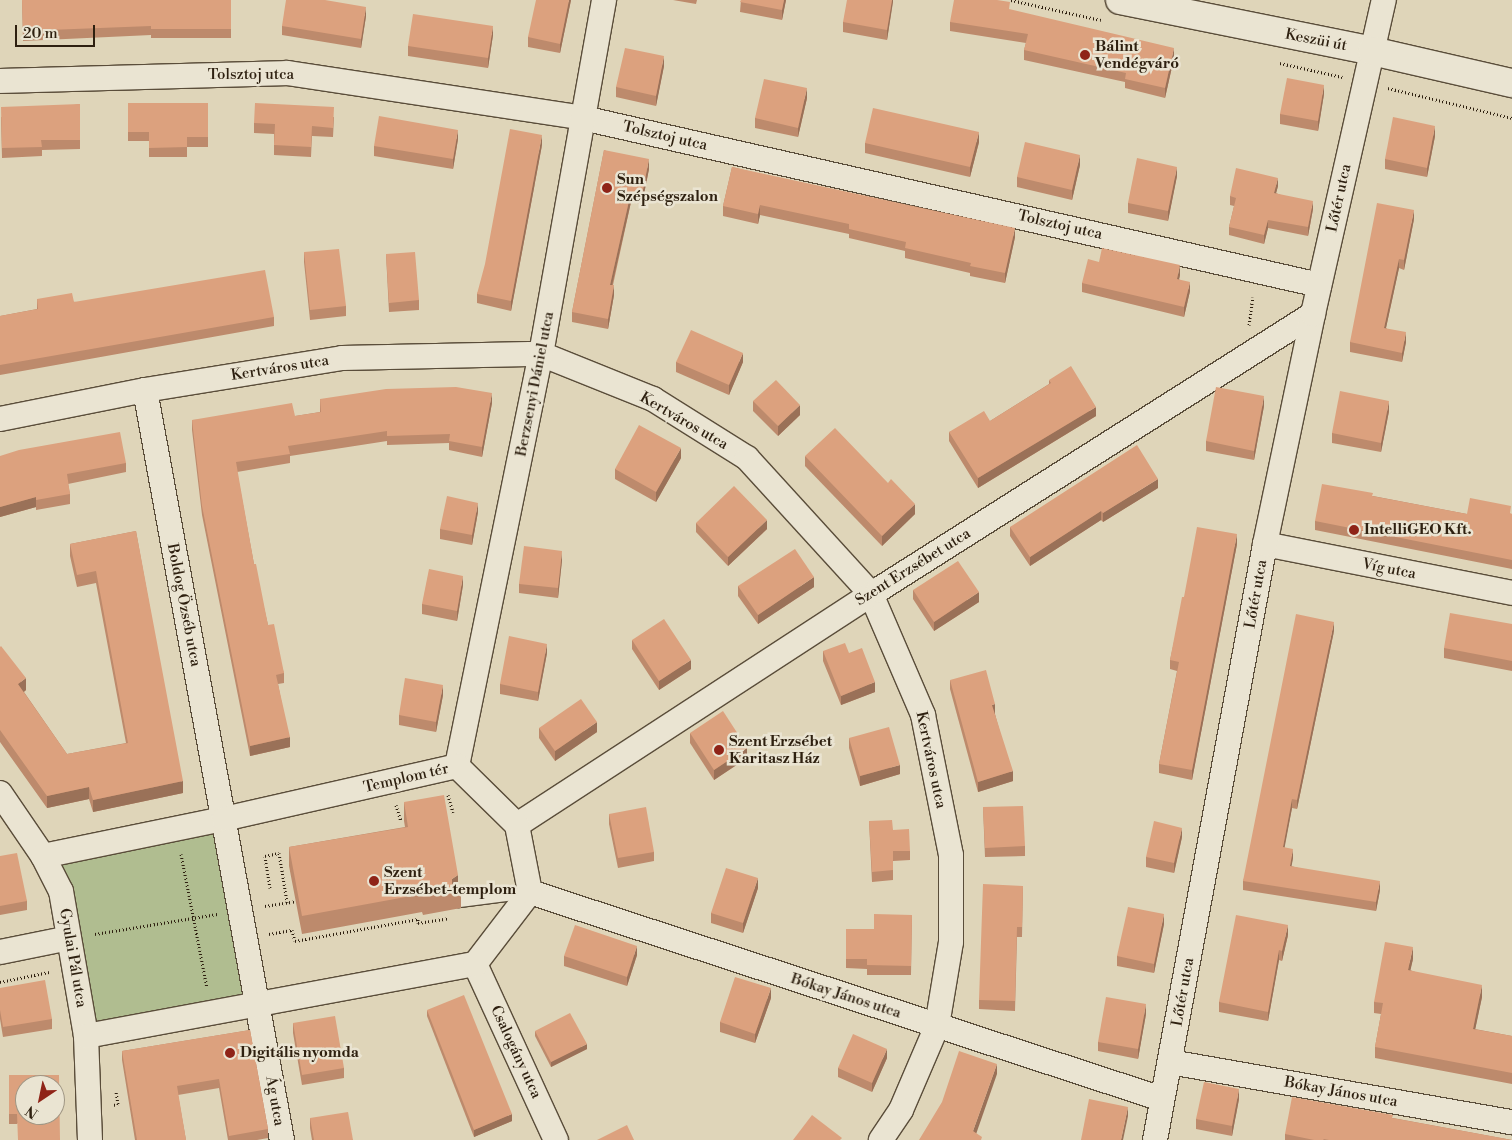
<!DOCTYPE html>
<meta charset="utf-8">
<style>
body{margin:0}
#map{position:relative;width:1512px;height:1140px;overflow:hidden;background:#dfd5b9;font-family:"Libre Bodoni",serif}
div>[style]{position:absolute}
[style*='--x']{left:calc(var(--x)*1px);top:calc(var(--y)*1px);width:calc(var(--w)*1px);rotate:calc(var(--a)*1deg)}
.green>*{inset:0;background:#b0bd90}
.path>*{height:3px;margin-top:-1.5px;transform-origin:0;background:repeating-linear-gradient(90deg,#2e2010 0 1px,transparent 0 3.5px)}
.roads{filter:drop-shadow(1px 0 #5a4d3a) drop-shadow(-1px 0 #5a4d3a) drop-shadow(0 1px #5a4d3a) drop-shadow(0 -1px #5a4d3a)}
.lane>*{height:11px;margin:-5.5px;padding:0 5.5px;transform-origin:5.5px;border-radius:5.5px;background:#eae4d2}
.street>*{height:24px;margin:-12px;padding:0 12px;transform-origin:12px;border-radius:12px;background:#eae4d2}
.secondary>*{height:28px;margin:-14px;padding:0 14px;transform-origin:14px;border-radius:14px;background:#eae4d2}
.wall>*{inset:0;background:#bd8a6c}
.shaded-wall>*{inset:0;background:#9a7158}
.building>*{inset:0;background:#dca17e}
.dots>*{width:14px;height:14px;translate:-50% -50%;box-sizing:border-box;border:2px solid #eae4d2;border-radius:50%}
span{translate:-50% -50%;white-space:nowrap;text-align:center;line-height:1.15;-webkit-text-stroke:5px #eae4d2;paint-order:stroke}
.street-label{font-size:15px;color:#2e2010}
.poi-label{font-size:15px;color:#2e2010;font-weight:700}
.left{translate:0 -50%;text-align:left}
.north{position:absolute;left:15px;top:1075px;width:50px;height:50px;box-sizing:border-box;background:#eae4d2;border:1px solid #9f9684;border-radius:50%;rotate:214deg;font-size:14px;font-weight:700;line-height:20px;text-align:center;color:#2e2010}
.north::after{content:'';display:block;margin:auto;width:18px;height:22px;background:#8f2418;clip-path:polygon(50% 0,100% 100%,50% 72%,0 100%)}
.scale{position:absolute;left:15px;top:25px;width:80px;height:22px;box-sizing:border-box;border:2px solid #2e2010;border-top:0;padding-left:6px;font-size:15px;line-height:18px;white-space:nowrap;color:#2e2010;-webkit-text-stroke:4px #eae4d2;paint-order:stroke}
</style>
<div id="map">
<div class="green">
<i style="clip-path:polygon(224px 819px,258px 1003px,86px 1036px,43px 856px)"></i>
</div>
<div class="path">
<i style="--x:1011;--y:0;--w:92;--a:12.5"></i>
<i style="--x:1280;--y:63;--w:64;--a:12.7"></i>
<i style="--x:1388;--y:88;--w:128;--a:13.6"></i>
<i style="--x:1249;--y:325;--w:28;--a:-82"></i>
<i style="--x:448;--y:795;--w:18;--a:74"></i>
<i style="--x:396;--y:805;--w:17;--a:73"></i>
<i style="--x:181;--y:854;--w:136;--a:79"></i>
<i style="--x:270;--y:888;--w:32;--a:-99"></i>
<i style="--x:265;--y:856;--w:14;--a:-12"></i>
<i style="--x:279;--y:853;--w:50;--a:80.7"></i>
<i style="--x:265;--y:906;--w:31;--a:-9"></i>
<i style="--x:95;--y:934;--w:124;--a:-9.3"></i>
<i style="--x:269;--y:934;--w:23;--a:-10"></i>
<i style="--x:292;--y:930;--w:11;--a:75"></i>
<i style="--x:295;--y:941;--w:125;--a:-10.1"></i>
<i style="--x:418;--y:919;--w:4;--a:90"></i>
<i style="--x:418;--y:923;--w:31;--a:-9"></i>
<i style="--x:0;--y:982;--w:50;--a:-11.5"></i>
<i style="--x:114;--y:1105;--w:4;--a:-14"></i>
<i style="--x:118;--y:1104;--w:13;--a:-99"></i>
</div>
<div class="roads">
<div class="lane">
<i style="--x:459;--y:901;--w:71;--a:-7.3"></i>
</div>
<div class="street">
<i style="--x:0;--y:81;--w:287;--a:-1.6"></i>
<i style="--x:287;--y:73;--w:299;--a:8.6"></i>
<i style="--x:583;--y:118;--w:755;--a:12.78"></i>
<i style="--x:145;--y:390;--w:762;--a:79.65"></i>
<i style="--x:0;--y:419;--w:148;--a:-11.3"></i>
<i style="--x:145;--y:390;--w:200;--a:-9.2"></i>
<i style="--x:342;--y:358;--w:199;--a:-1.2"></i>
<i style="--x:541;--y:354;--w:121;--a:21.9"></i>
<i style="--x:653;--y:399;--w:111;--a:32.1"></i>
<i style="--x:747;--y:458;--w:184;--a:47.6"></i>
<i style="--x:871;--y:594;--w:132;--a:66.7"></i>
<i style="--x:923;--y:715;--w:143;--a:78.7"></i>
<i style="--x:951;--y:855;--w:87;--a:90"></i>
<i style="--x:951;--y:942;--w:85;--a:99.5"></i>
<i style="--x:937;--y:1026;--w:91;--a:113.2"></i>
<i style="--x:901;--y:1110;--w:36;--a:124"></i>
<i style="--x:1265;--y:544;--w:252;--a:11.2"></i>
<i style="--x:457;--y:766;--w:420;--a:-78.5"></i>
<i style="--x:541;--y:354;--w:360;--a:-79.9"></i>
<i style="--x:0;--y:793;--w:76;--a:55.7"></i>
<i style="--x:43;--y:856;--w:39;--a:63"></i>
<i style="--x:61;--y:891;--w:147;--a:80.2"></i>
<i style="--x:86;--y:1036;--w:104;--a:87.8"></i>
<i style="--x:517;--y:825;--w:431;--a:-33.1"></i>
<i style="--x:878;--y:590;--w:515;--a:-32.39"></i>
<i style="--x:43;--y:856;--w:185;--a:-11.6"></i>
<i style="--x:224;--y:819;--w:239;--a:-12.8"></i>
<i style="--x:530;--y:892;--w:665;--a:18.14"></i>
<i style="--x:0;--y:952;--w:70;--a:-11.5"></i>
<i style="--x:475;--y:964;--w:194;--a:65.3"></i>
<i style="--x:86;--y:1036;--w:396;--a:-10.5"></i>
<i style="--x:475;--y:964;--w:91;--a:-52.6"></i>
<i style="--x:530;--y:892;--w:68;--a:-101"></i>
<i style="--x:517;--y:825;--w:84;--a:-135.5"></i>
<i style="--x:1170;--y:1062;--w:347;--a:10"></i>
<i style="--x:1155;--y:1140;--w:606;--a:-79.54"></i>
<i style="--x:1265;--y:544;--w:235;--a:-78.2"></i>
<i style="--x:1313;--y:314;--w:322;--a:-77.3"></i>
</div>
<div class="secondary">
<i style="--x:1120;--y:0;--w:257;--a:11.4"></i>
<i style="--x:1372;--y:51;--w:144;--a:12.9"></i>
</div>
</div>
<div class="wall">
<i style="clip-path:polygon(22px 0,231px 0,231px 38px,151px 38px,151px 35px,23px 41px)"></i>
<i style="clip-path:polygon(571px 0,560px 53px,528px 47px,528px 37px)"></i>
<i style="clip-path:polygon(673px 0,697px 0,696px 4px)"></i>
<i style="clip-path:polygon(741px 0,786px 0,782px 20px,740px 12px)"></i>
<i style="clip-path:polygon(893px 0,887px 40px,843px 32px,843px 22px)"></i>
<i style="clip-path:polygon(1010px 10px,1174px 58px,1165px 98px,1125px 88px,1125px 82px,1024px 60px,1024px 50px,1026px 43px,950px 31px,950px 22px)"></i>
<i style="clip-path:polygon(366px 16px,361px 48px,282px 35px,282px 26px)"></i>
<i style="clip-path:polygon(493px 35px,488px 68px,408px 56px,408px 46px)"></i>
<i style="clip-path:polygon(664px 66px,656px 106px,616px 97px,616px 87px)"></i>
<i style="clip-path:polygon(1324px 94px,1318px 131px,1280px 124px,1280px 114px)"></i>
<i style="clip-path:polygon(807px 98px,798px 137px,755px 128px,755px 118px)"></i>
<i style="clip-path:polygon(128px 103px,208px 103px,208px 147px,187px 147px,187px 157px,149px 157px,149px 141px,128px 141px)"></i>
<i style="clip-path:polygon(80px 104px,80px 149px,42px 150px,42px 156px,2px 158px,1px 117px)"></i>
<i style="clip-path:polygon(334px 117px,333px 137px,312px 136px,311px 157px,274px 155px,274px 134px,254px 133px,254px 123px)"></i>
<i style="clip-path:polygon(1435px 136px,1427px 177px,1385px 169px,1385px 159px)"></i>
<i style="clip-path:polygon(458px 139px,453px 169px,374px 156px,374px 146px)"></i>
<i style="clip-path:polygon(979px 142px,970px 177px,865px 153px,865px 143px)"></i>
<i style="clip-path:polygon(542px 145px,511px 311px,477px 303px,477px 294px)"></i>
<i style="clip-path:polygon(604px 150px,649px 169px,642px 204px,631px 202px,613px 285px,614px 295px,608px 329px,572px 322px,572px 312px)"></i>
<i style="clip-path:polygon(1080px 165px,1072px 200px,1017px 187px,1017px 177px)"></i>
<i style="clip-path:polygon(732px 167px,1015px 237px,1005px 283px,970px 276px,970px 273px,905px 258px,905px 251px,849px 238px,849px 234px,760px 215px,758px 224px,723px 216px,723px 206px)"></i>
<i style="clip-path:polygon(1177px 176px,1168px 221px,1128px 213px,1128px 203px)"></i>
<i style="clip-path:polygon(1278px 186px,1276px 193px,1313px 209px,1308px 236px,1268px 228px,1264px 244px,1229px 235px,1229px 227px,1234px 206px,1230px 205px,1230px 196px)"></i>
<i style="clip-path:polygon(1414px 219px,1404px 270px,1399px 268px,1386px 328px,1406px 342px,1402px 362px,1350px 352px,1350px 342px)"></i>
<i style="clip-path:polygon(304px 252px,346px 306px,346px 316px,310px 320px,304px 262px)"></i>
<i style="clip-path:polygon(386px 254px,419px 300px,419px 310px,389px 312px)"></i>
<i style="clip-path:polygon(1099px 262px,1180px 275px,1179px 279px,1190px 291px,1184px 317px,1082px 292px,1082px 283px)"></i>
<i style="clip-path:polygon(37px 299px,274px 317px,274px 326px,0 375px,0 316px,37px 309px)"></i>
<i style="clip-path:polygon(676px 362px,743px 362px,729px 395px,676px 372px)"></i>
<i style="clip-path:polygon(1049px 380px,1096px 416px,978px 488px,949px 441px,949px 432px,990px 421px,1049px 384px)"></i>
<i style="clip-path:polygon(320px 399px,492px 403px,482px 457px,449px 450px,449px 443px,387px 445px,387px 441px,290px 456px,290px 463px,237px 472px,254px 564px,268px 625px,284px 673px,284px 683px,278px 684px,290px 747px,250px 756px,202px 515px,192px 430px,192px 420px,295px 416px,320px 412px)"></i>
<i style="clip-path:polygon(753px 401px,800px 415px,778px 436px,753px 411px)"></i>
<i style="clip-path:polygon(1264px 406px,1254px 460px,1206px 451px,1206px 441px)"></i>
<i style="clip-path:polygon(1389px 411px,1381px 452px,1332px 443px,1332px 433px)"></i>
<i style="clip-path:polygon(0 456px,126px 463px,126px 472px,68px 484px,70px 494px,70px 504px,36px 510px,36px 507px,0 517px)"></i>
<i style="clip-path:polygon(805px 456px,915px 514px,882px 546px,805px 466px)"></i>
<i style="clip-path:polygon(681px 458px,656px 502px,615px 479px,615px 469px)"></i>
<i style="clip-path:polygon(1158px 488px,1103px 522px,1101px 520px,1030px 566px,1010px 536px,1010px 527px)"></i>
<i style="clip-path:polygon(1373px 496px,1467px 514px,1512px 514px,1512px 569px,1315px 530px,1315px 521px)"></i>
<i style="clip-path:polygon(478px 512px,472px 545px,440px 539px,440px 529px)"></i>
<i style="clip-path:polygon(696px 523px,767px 529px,728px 566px,696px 532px)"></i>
<i style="clip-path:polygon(136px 531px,183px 793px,93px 812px,89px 799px,47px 808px,0 742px,0 647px,26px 690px,24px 692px,67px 754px,126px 743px,96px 583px,77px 587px,70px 556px,70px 544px)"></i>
<i style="clip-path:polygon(1237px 544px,1192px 780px,1159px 773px,1159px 764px,1177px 671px,1170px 669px,1170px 660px,1184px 597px)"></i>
<i style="clip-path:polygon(562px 560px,558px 598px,519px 593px,519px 584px)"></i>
<i style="clip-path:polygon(463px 585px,457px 621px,422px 614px,422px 604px)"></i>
<i style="clip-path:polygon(738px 586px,814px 587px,758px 624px,738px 596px)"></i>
<i style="clip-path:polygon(913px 590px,979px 602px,934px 631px,913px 599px)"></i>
<i style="clip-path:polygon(1512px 624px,1512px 671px,1444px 658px,1444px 648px)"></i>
<i style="clip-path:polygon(1334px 631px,1297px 809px,1292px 808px,1284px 848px,1293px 858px,1291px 866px,1380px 890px,1376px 911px,1243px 890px,1243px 881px)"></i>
<i style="clip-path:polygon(632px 640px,691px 669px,659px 690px,632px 649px)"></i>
<i style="clip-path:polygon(823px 651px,849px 653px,875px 692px,841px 705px,823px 661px)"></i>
<i style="clip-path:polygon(547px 653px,538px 701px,500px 694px,500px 684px)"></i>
<i style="clip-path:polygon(950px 680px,995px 714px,1013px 781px,978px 792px,950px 689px)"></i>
<i style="clip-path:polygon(443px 695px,436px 732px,399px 725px,399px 715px)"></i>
<i style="clip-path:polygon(539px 728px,597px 732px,555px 761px,539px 738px)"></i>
<i style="clip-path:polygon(690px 733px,747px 758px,714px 780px,690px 743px)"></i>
<i style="clip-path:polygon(849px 738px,900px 774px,860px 786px,849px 748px)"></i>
<i style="clip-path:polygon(404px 802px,458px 890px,461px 890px,461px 908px,423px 915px,422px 912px,302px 934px,289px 866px,289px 847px,405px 827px,404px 821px)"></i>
<i style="clip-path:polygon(983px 807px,1025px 846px,1025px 856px,985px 857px)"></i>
<i style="clip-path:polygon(609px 814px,654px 852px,654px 861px,618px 868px,609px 824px)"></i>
<i style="clip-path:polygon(869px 821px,893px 830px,910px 851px,910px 860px,893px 861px,893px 880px,872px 882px)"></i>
<i style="clip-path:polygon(1182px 837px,1174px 873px,1146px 867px,1146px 857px)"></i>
<i style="clip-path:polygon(0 856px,27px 901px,27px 910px,0 915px)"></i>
<i style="clip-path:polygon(1023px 886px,1022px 937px,1017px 937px,1015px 1011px,979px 1009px,979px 1000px)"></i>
<i style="clip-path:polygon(758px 888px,743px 933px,711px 923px,711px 913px)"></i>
<i style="clip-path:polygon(912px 915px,911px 975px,867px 975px,867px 969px,846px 968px,846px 929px,874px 929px)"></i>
<i style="clip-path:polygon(1164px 924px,1154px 973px,1117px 966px,1117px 956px)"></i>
<i style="clip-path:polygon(1288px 935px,1282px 961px,1279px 960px,1268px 1021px,1219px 1012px,1219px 1002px)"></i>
<i style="clip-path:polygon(637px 955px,627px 986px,564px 966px,564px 956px)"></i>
<i style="clip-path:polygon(1413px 959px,1410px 970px,1482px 997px,1475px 1029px,1512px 1036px,1512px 1084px,1375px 1058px,1375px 1047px,1381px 1014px,1374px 1013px,1374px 1002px)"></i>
<i style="clip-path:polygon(0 988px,52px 1019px,52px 1029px,3px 1037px,0 1019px)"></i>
<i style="clip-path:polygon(771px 998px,755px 1043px,720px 1032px,720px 1022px)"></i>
<i style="clip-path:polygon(427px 1010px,512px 1121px,474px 1137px,427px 1016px)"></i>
<i style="clip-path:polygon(1146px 1014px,1138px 1059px,1098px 1051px,1098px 1042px)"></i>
<i style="clip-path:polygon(293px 1023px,344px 1068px,344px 1078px,302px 1085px,293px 1033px)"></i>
<i style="clip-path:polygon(250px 1030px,268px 1129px,268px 1138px,257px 1140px,228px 1140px,219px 1088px,178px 1095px,186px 1140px,135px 1140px,122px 1060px,122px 1051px)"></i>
<i style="clip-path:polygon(535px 1031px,587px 1049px,551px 1067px,535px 1036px)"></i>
<i style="clip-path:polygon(887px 1058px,872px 1092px,838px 1077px,838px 1068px)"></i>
<i style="clip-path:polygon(9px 1075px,59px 1075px,17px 1124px,9px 1124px)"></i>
<i style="clip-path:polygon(1239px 1099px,1232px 1136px,1196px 1129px,1196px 1119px)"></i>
<i style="clip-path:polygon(310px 1118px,353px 1140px,312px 1140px,310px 1128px)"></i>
<i style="clip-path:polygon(1393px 1118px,1512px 1140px,1285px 1140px,1285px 1134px)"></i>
</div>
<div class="shaded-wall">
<i style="clip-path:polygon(569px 0,571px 0,560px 53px,560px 44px)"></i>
<i style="clip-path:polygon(784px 0,786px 0,782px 20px,782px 10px)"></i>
<i style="clip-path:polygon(892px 0,893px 0,893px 2px,887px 40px,887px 30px)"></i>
<i style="clip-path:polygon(366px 7px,366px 16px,361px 48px,361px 39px)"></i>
<i style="clip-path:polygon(493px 26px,493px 35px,488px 68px,488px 58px)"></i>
<i style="clip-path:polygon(1174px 48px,1174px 58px,1165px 98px,1165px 88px)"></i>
<i style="clip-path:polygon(664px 56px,664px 66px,656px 106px,656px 96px)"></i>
<i style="clip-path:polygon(1324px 85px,1324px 94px,1318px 131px,1318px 121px)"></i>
<i style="clip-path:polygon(807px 88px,807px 98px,798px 137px,798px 128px)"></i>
<i style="clip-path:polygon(1435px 126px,1435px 136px,1427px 177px,1427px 168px)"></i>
<i style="clip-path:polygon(458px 130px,458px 139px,453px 169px,453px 159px)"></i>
<i style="clip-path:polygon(979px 132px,979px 142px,970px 177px,970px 167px)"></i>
<i style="clip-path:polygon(542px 135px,542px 145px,511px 311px,511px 301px)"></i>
<i style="clip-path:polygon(1080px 155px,1080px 165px,1072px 200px,1072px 190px)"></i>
<i style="clip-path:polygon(649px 159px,649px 169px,642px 204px,642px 195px)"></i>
<i style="clip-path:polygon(1177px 167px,1177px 176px,1168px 221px,1168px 211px)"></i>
<i style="clip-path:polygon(1278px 178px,1278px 186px,1274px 201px,1274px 193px)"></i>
<i style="clip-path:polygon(631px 192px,631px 202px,610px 294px,610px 285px)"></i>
<i style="clip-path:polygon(1313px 201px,1313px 209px,1308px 236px,1308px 227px)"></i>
<i style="clip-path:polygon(760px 205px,760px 215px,758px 224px,758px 214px)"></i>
<i style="clip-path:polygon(1414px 210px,1414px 219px,1404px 270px,1404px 260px)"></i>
<i style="clip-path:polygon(1268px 220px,1268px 228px,1264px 244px,1264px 235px)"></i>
<i style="clip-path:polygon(1015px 228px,1015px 237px,1005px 283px,1005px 273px)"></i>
<i style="clip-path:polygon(1399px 259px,1399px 268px,1384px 337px,1384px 328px)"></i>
<i style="clip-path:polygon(1180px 265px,1180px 275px,1177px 288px,1177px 279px)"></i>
<i style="clip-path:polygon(1190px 282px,1190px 291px,1184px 317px,1184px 307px)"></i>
<i style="clip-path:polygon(614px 285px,614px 295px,608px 329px,608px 319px)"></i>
<i style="clip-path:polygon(1406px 332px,1406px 342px,1402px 362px,1402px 353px)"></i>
<i style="clip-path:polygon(743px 353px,743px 362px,729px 395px,729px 385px)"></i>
<i style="clip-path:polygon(492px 393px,492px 403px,482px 457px,482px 447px)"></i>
<i style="clip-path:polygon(1264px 396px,1264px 406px,1254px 460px,1254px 451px)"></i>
<i style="clip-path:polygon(1389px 401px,1389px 411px,1381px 452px,1381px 443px)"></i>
<i style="clip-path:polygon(800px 405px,800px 415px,778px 436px,778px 426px)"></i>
<i style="clip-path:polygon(1096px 407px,1096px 416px,978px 488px,978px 478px)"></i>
<i style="clip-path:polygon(681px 448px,681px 458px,656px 502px,656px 492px)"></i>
<i style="clip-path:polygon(1158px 479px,1158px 488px,1103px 522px,1103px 513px)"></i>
<i style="clip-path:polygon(36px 497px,36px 507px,0 517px,0 507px)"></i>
<i style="clip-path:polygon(478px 503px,478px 512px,472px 545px,472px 535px)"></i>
<i style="clip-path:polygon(915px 504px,915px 514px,882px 546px,882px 536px)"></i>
<i style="clip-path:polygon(1101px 511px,1101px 520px,1030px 566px,1030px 557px)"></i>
<i style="clip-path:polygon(767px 520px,767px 529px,728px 566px,728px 557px)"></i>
<i style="clip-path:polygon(1237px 534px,1237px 544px,1192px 780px,1192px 770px)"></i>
<i style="clip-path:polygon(562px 551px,562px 560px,558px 598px,558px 588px)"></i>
<i style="clip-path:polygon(463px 576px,463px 585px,457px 621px,457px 611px)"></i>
<i style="clip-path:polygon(814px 577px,814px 587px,758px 624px,758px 615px)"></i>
<i style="clip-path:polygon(979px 592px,979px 602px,934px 631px,934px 622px)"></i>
<i style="clip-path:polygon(1334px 622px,1334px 631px,1297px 809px,1297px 800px)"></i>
<i style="clip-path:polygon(547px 644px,547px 653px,538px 701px,538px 692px)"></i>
<i style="clip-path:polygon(691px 660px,691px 669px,659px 690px,659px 681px)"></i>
<i style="clip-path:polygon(26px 678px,26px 690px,18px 696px,18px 684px)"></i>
<i style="clip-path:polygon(875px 682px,875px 692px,841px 705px,841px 696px)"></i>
<i style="clip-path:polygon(443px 685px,443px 695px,436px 732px,436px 722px)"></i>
<i style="clip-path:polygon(995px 704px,995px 714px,992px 715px,992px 705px)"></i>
<i style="clip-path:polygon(597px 722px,597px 732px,555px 761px,555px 751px)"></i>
<i style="clip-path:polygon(290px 737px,290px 747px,250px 756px,250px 746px)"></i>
<i style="clip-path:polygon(747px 748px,747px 758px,714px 780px,714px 770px)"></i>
<i style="clip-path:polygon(900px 765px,900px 774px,860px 786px,860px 776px)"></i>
<i style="clip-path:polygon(1013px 771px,1013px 781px,978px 792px,978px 782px)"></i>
<i style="clip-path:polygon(183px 781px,183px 793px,93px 812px,93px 800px)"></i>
<i style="clip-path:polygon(89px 787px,89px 799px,47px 808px,47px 796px)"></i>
<i style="clip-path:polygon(1292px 799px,1292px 808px,1283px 856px,1283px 847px)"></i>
<i style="clip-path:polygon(1182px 828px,1182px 837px,1174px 873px,1174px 863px)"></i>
<i style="clip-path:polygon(1293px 849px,1293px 858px,1290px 875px,1290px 866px)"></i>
<i style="clip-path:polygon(458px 875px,458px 891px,452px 892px,452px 879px)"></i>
<i style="clip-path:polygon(758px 878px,758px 888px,743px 933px,743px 923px)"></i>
<i style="clip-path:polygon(1380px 881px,1380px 890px,1376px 911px,1376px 902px)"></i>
<i style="clip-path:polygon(1164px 914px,1164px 924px,1154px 973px,1154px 964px)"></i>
<i style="clip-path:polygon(1288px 925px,1288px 935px,1282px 961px,1282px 951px)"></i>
<i style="clip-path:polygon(637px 946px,637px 955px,627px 986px,627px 977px)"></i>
<i style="clip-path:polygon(1413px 947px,1413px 959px,1408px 981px,1408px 970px)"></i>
<i style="clip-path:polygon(1279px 950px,1279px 960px,1268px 1021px,1268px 1012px)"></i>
<i style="clip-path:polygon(1482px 985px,1482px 997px,1473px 1040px,1473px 1029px)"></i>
<i style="clip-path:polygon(771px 988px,771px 998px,755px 1043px,755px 1034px)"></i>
<i style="clip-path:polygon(1146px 1004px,1146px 1014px,1138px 1059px,1138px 1049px)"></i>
<i style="clip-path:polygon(587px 1044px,587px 1049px,551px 1067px,551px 1062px)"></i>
<i style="clip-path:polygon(887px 1049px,887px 1058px,872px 1092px,872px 1083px)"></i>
<i style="clip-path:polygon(997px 1064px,997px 1074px,974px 1140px,973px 1131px)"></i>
<i style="clip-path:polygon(1239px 1089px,1239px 1099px,1232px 1136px,1232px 1126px)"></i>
<i style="clip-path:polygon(1128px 1107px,1128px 1116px,1123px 1140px,1121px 1140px)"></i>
<i style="clip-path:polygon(512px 1114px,512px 1121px,474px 1137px,474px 1130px)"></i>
</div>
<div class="building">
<i style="clip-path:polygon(22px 0,231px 0,231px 29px,151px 29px,151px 26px,23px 31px)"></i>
<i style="clip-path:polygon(286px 0,325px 0,366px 7px,361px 39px,282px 26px)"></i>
<i style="clip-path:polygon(536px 0,569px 0,560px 44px,528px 37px)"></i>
<i style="clip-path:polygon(741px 0,784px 0,782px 10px,740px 2px)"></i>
<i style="clip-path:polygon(847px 0,892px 0,887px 30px,843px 22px)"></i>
<i style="clip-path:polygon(954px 0,997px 0,1010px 2px,1009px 9px,1174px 48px,1165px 88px,1125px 79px,1126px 73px,1024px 50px,1028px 34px,950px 22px)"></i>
<i style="clip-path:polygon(413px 14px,493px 26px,488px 58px,408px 46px)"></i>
<i style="clip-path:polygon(625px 48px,664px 56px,656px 96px,616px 87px)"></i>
<i style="clip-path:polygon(1287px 78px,1324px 85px,1318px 121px,1280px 114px)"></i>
<i style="clip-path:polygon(764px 79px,807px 88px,798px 128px,755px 118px)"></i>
<i style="clip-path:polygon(128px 103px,208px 103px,208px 137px,187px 137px,187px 147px,149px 148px,149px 132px,128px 132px)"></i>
<i style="clip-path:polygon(255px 103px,334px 107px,333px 128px,312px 126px,311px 147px,274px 145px,275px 124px,254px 123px)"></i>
<i style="clip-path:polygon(80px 104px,80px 140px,41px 140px,42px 147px,2px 148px,1px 107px)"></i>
<i style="clip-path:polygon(873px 108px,979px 132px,970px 167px,865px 143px)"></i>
<i style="clip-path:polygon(379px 116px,458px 130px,453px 159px,374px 146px)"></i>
<i style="clip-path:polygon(1393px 117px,1435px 126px,1427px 168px,1385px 159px)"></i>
<i style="clip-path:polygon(510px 129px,542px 135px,511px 301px,477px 294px,485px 264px)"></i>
<i style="clip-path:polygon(1025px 142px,1080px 155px,1072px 190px,1017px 177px)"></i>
<i style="clip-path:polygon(604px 150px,649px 159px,642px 195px,631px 192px,610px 285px,614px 285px,608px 319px,572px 312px)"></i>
<i style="clip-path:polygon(1137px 158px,1177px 167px,1168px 211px,1128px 203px)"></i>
<i style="clip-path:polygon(732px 167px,1015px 228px,1005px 273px,970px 266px,971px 263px,905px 248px,906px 242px,849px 229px,849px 224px,760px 205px,758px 214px,723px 206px)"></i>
<i style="clip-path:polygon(1236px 168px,1278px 178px,1274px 193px,1313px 201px,1308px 227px,1268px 220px,1264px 235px,1229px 227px,1236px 198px,1230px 196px)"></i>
<i style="clip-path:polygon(1377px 203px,1414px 210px,1404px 260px,1399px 259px,1384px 328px,1406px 332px,1402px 353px,1350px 342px)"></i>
<i style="clip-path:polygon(1102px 248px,1180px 265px,1177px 279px,1190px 282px,1184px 307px,1082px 283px,1088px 259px,1099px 262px)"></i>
<i style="clip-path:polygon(339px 249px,346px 306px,310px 310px,304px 252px)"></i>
<i style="clip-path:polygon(415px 252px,419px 300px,389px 303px,386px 254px)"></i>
<i style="clip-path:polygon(265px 270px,274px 317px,0 365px,0 316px,38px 309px,37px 299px,72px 293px,74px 302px)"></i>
<i style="clip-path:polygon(691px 330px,743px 353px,729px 385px,676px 362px)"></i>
<i style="clip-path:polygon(1071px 366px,1096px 407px,978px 478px,949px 432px,984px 411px,990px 421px,1051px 383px,1049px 380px)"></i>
<i style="clip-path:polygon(776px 380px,800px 405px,778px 426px,753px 401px)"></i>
<i style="clip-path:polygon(456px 387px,492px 393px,482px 447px,449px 441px,450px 434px,387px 436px,387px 431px,288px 446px,290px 454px,236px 462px,254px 564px,256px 564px,268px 625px,274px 624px,284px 673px,276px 675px,290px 737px,250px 746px,202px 506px,192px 420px,292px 403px,295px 416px,321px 412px,320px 399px,386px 389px)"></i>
<i style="clip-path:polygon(1216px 387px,1264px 396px,1254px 451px,1206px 441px)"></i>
<i style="clip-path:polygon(1340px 391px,1389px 401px,1381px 443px,1332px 433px)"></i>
<i style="clip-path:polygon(639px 425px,681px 448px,656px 492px,615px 469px)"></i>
<i style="clip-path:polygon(835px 428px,888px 483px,891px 479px,915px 504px,882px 536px,805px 456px)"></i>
<i style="clip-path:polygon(120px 432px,126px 463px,67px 474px,70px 494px,36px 500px,36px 497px,0 507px,0 456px,19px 450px)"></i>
<i style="clip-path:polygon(1137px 445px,1158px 479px,1103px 513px,1101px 511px,1030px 557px,1010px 527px)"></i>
<i style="clip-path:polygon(1322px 484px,1373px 493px,1372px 496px,1467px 514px,1470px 498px,1511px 506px,1510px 513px,1512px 514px,1512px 560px,1315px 521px)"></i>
<i style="clip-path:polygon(734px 486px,767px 520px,728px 557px,696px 523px)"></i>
<i style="clip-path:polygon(447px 496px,478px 503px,472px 535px,440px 529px)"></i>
<i style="clip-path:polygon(1197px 527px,1237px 534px,1192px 770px,1159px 764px,1179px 662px,1170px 660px,1182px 597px,1184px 597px)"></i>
<i style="clip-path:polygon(136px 531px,183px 781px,93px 800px,89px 787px,47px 796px,0 730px,0 647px,1px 646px,26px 678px,18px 684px,67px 754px,128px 743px,96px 571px,77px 575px,70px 544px)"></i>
<i style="clip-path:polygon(524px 546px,562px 551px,558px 588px,519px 584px)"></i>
<i style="clip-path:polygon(795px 549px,814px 577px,758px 615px,738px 586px)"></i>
<i style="clip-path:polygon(958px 561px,979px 592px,934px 622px,913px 590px)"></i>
<i style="clip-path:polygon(429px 569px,463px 576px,457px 611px,422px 604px)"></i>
<i style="clip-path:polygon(1450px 613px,1512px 624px,1512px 661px,1444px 648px)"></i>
<i style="clip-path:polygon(1296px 614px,1334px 622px,1297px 800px,1292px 799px,1283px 847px,1293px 849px,1290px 866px,1380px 881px,1376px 902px,1243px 881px)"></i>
<i style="clip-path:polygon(664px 619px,691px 660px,659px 681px,632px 640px)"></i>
<i style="clip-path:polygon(509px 636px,547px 644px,538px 692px,500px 684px)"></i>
<i style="clip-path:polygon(845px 643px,849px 653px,862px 648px,875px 682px,841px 696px,823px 651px)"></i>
<i style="clip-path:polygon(986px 670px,995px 704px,992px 705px,1013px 771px,978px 782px,950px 680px)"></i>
<i style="clip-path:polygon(405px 678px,443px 685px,436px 722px,399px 715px)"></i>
<i style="clip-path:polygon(581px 699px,597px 722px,555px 751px,539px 728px)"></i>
<i style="clip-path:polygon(723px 711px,747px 748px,714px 770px,690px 733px)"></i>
<i style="clip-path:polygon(889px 727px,900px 765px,860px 776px,849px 738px)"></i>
<i style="clip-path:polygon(444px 795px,458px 875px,452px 879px,452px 884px,456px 889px,461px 890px,423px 897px,422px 894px,302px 916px,289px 847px,408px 827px,404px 802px)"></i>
<i style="clip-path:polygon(1023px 806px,1025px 846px,985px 848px,983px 807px)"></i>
<i style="clip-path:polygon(646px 807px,654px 852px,618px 858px,609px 814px)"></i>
<i style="clip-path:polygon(892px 820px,893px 830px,909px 829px,910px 851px,893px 851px,893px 870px,872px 872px,869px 821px)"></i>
<i style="clip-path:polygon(1154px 821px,1182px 828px,1174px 863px,1146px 857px)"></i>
<i style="clip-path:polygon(17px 853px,27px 901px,0 906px,0 856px)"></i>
<i style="clip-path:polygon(726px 868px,758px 878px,743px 923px,711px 913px)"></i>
<i style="clip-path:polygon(983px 884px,1023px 886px,1022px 927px,1017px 927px,1015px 1001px,979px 1000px)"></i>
<i style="clip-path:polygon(1128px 907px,1164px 914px,1154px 964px,1117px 956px)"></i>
<i style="clip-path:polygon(874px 914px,912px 915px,911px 966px,867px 965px,867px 959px,846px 959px,846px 929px,874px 929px)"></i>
<i style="clip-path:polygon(1236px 915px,1288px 925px,1282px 951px,1279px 950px,1268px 1012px,1219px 1002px)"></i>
<i style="clip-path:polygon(575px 925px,637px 946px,627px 977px,564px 956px)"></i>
<i style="clip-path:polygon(1385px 942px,1413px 947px,1408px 970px,1482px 985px,1473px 1029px,1512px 1036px,1512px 1073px,1375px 1047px,1383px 1003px,1374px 1002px)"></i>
<i style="clip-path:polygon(735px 977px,771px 988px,755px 1034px,720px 1022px)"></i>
<i style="clip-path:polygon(45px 980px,52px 1019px,3px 1027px,0 1010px,0 988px)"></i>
<i style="clip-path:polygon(464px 995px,512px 1114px,474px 1130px,427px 1010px)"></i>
<i style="clip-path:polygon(1106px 997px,1146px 1004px,1138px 1049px,1098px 1042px)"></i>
<i style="clip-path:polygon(570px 1013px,587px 1044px,551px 1062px,535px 1031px)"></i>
<i style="clip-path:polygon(335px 1016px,344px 1068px,302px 1075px,293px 1023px)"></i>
<i style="clip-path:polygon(250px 1030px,268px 1129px,229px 1136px,219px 1079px,177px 1086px,186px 1140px,137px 1140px,122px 1051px)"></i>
<i style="clip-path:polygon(853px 1034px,887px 1049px,872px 1083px,838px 1068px)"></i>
<i style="clip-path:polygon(959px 1051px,997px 1064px,973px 1131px,982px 1137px,981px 1140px,919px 1140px,942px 1102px)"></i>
<i style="clip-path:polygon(evenodd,9px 1075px,59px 1075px,60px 1140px,18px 1140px,17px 1114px,9px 1114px,9px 1075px,25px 1085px,55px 1085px,55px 1115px,25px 1115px,25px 1085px)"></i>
<i style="clip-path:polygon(1204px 1082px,1239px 1089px,1232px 1126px,1196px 1119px)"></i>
<i style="clip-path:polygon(1292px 1097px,1393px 1115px,1392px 1118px,1512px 1140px,1329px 1140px,1324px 1139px,1323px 1140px,1314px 1140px,1285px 1134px)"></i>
<i style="clip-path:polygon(1089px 1099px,1128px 1107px,1121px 1140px,1081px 1140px)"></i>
<i style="clip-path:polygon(348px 1112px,353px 1140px,314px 1140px,310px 1118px)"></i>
<i style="clip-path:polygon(812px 1115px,842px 1138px,840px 1140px,793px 1140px)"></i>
<i style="clip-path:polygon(627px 1125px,634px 1140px,597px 1140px)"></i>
</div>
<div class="dots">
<i style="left:1085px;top:55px;background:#8f2418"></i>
<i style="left:607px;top:188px;background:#8f2418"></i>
<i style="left:1354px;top:530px;background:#8f2418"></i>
<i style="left:719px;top:750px;background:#8f2418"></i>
<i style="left:374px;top:881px;background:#8f2418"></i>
<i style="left:230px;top:1053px;background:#8f2418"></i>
</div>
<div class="street-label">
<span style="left:1316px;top:40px;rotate:11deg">Keszüi út</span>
<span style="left:251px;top:75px">Tolsztoj utca</span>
<span style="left:665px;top:136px;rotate:13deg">Tolsztoj utca</span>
<span style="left:1339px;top:198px;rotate:-78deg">Lőtér utca</span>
<span style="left:1060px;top:225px;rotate:13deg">Tolsztoj utca</span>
<span style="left:280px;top:368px;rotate:-9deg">Kertváros utca</span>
<span style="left:535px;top:384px;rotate:-79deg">Berzsenyi Dániel utca</span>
<span style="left:684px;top:421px;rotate:30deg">Kertváros utca</span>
<span style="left:913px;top:567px;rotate:-32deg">Szent Erzsébet utca</span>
<span style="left:1389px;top:569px;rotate:11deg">Víg utca</span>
<span style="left:1256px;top:594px;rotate:-80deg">Lőtér utca</span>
<span style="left:184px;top:605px;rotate:79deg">Boldog Özséb utca</span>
<span style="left:931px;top:760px;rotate:78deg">Kertváros utca</span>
<span style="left:406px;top:778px;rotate:-13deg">Templom tér</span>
<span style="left:73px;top:958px;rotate:80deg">Gyulai Pál utca</span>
<span style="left:1183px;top:992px;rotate:-80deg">Lőtér utca</span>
<span style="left:846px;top:996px;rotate:18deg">Bókay János utca</span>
<span style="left:516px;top:1052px;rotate:65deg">Csalogány utca</span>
<span style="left:1341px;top:1092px;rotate:10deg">Bókay János utca</span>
<span style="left:275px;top:1101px;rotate:80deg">Ág utca</span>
</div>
<div class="poi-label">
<span class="left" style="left:1095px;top:55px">Bálint<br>Vendégváró</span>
<span class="left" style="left:617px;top:188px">Sun<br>Szépségszalon</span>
<span class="left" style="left:1364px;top:530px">IntelliGEO Kft.</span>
<span class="left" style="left:729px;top:750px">Szent Erzsébet<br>Karitasz Ház</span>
<span class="left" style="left:384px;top:881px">Szent<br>Erzsébet-templom</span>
<span class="left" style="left:240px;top:1053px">Digitális nyomda</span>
</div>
<div class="north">N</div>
<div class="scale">20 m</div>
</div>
